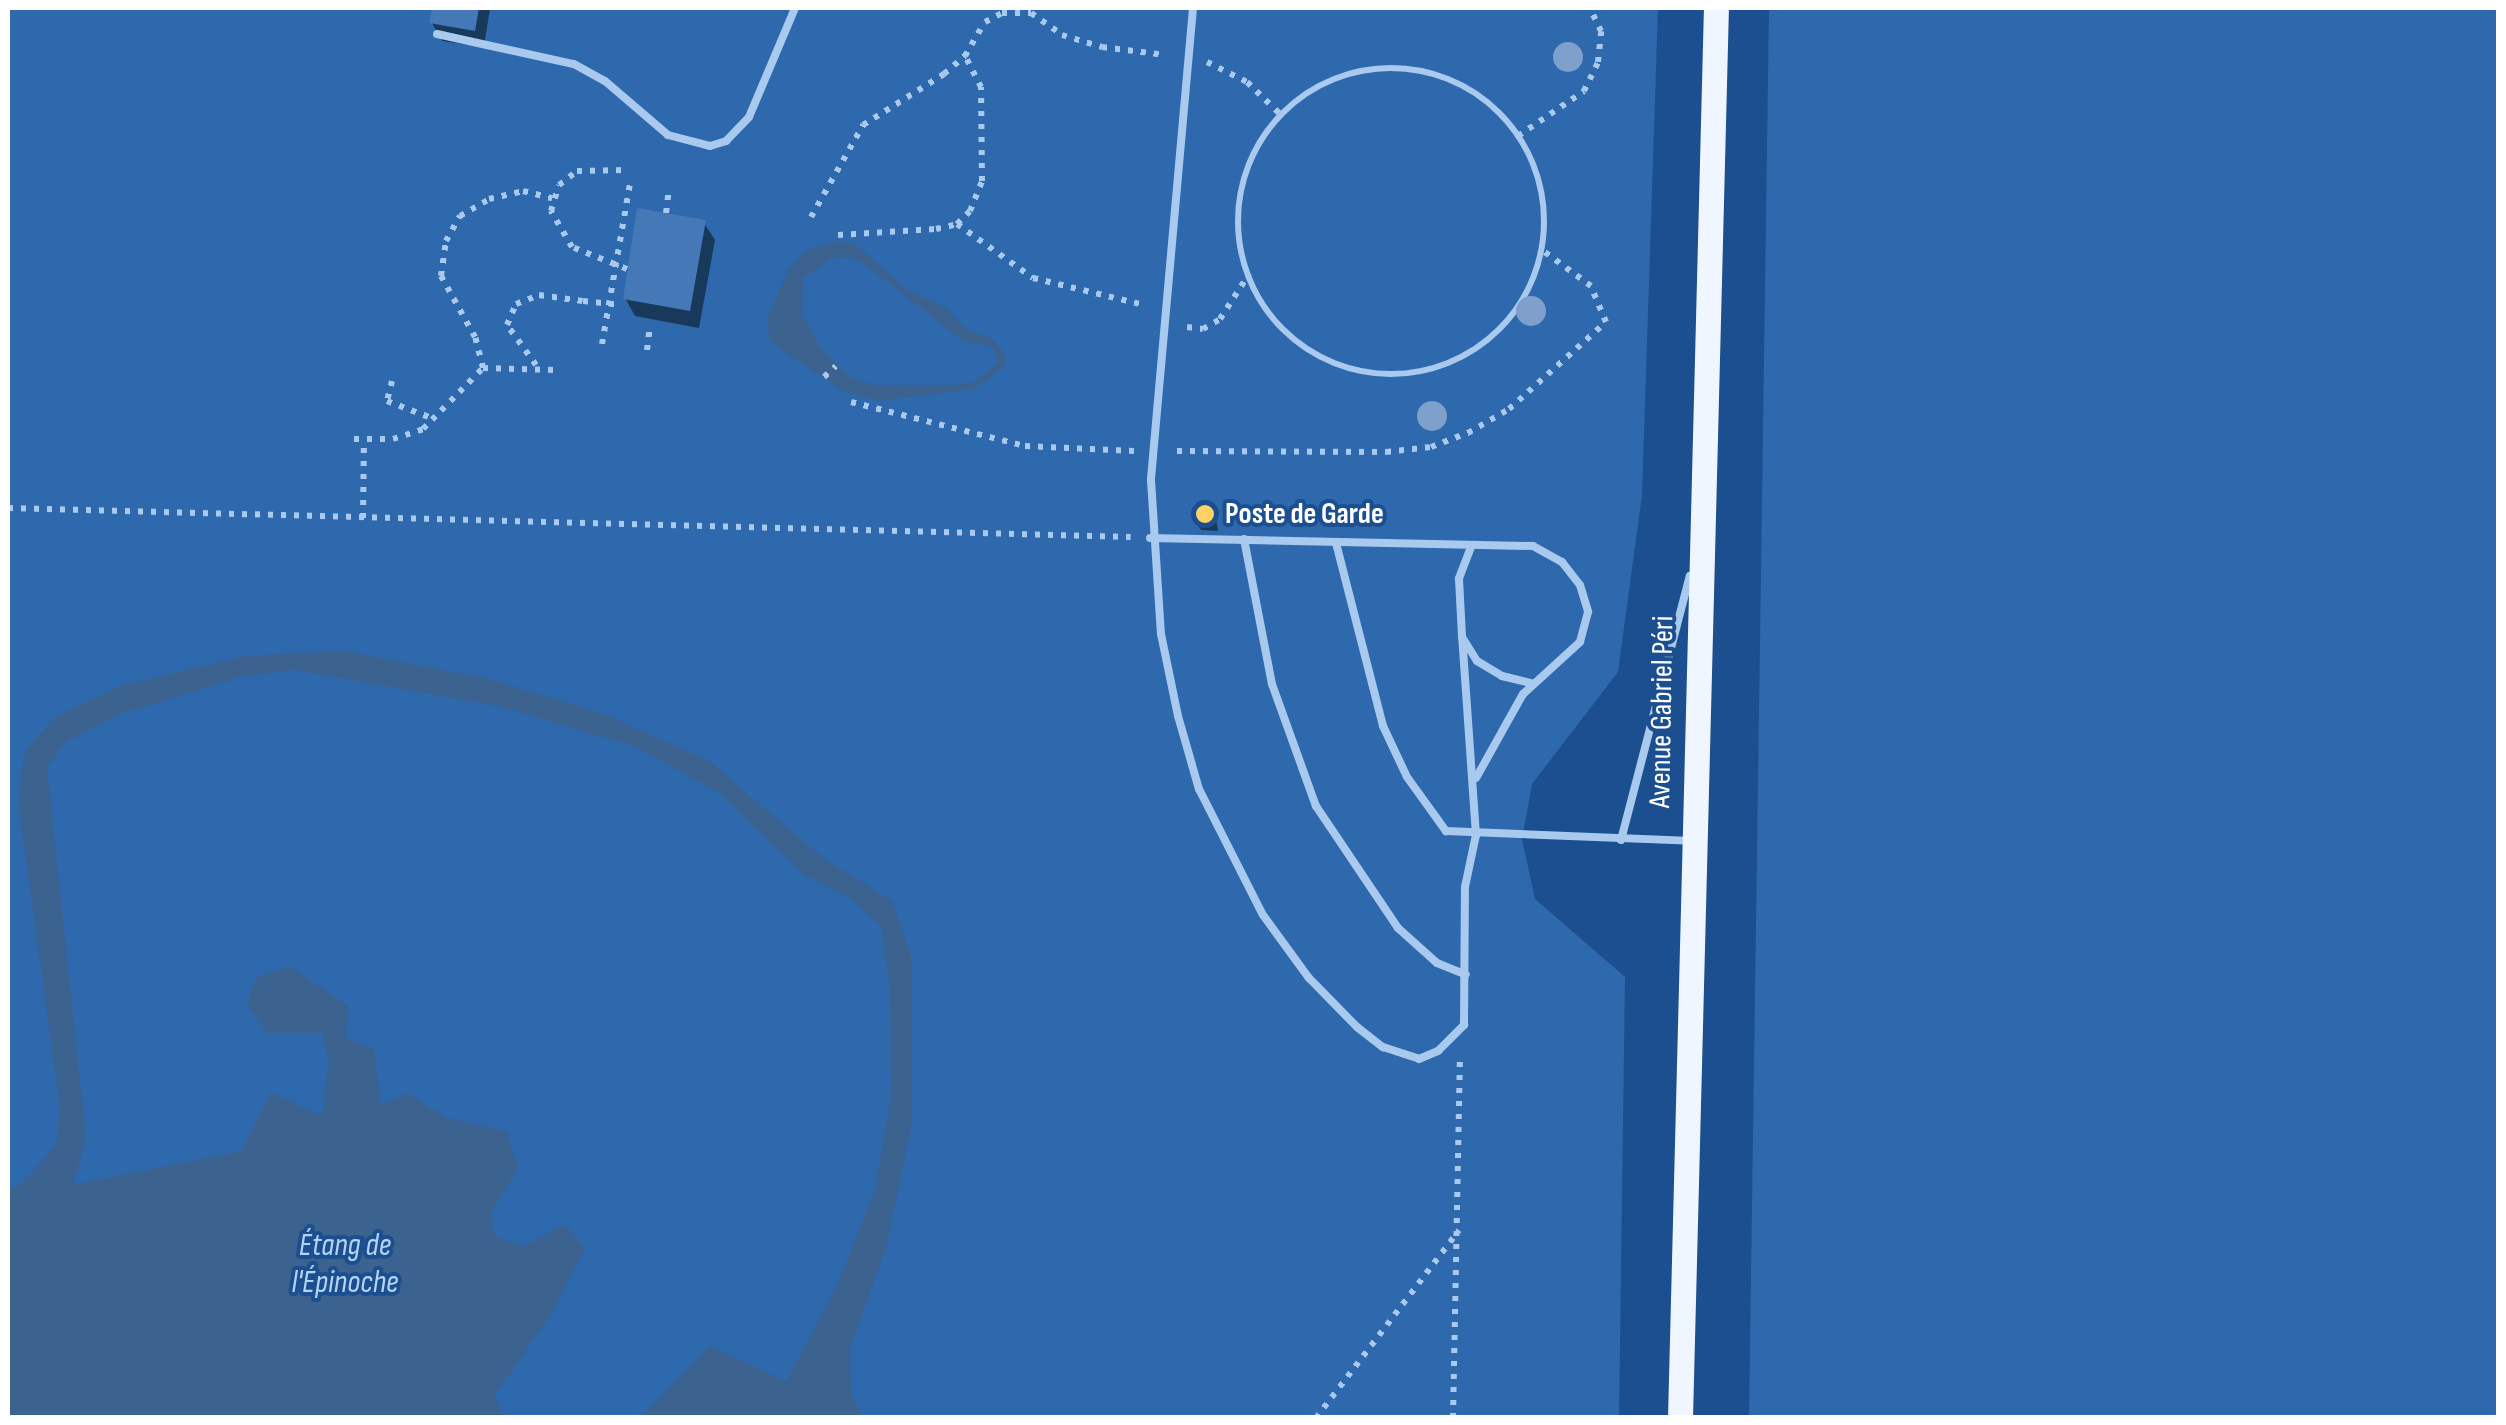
<!DOCTYPE html>
<meta charset="utf-8">
<style>
body{margin:0}
#map{position:relative;width:2506px;height:1425px;overflow:hidden;background:#1b4f8f;font-family:"Sofia Sans Condensed",sans-serif}
div>[style]{position:absolute}
[style*='--x']{left:calc(var(--x)*1px);top:calc(var(--y)*1px);width:calc(var(--w)*1px);rotate:calc(var(--a)*1deg)}
.green>*{inset:0;background:#2e69ad}
.water>*{inset:0;background:#3c6290}
.shadow>*{inset:0;background:#0007}
.building>*{inset:0;background:#4478b7}
.path>*{height:6px;margin-top:-3px;transform-origin:0;background:repeating-linear-gradient(90deg,#a9c9ee 0 5px,transparent 0 13px)}
.path>.ring{margin:-3px;padding:0;box-sizing:content-box;background:none;border:6px solid #a9c9ee;border-radius:50%}
.lane>*{height:8px;margin:-4px;padding:0 4px;transform-origin:4px;border-radius:4px;background:#a9c9ee}
.primary>*{height:25px;margin:-12.5px;padding:0 12.5px;transform-origin:12.5px;border-radius:12.5px;background:#f0f6ff}
.path-bridge>*{height:6px;margin-top:-3px;transform-origin:0;background:repeating-linear-gradient(90deg,#a9c9ee 0 5px,transparent 0 13px)}
.trees>*{width:30px;height:30px;margin:-15px;border-radius:50%;background:#7ea0ca}
.dots>*{width:28px;height:28px;translate:-50% -50%;box-sizing:border-box;border:5px solid #1b4f8f;border-radius:50%}
span{translate:-50% -50%;white-space:nowrap;text-align:center;line-height:1.15;-webkit-text-stroke:8px #1b4f8f;paint-order:stroke}
.poi-label{font-size:30px;color:#fff;font-weight:700}
.left{translate:0 -50%;text-align:left}
.street-label{font-size:30px;color:#fff}
.water-label{font-size:32px;color:#b5d3f5;font-style:italic}
.frame{position:absolute;inset:0;border:10px solid #fff;pointer-events:none}
</style>
<div id="map">
<div class="green">
<i style="clip-path:polygon(8px 8px,1658px 8px,1642px 495px,1618px 672px,1532px 784px,1522px 839px,1535px 899px,1625px 977px,1619px 1417px,8px 1418px)"></i>
<i style="clip-path:polygon(1769px 8px,2498px 8px,2498px 1417px,1749px 1417px)"></i>
</div>
<div class="water">
<i style="clip-path:polygon(evenodd,840px 241px,855px 244px,906px 289px,946px 308px,968px 331px,990px 337px,1006px 354px,1006px 365px,974px 389px,880px 401px,847px 393px,780px 349px,770px 341px,767px 319px,789px 268px,811px 248px,840px 241px,833px 258px,853px 258px,868px 267px,963px 341px,993px 347px,998px 363px,974px 382px,955px 385px,878px 385px,851px 378px,820px 347px,802px 314px,803px 279px,833px 258px)"></i>
<i style="clip-path:polygon(344px 651px,490px 679px,606px 715px,709px 761px,823px 858px,892px 901px,911px 955px,912px 1123px,886px 1248px,850px 1348px,851px 1394px,862px 1417px,641px 1417px,710px 1346px,786px 1381px,835px 1290px,875px 1190px,891px 1096px,890px 991px,881px 926px,850px 898px,803px 874px,719px 793px,637px 747px,498px 706px,295px 670px,244px 676px,120px 714px,66px 742px,47px 767px,86px 1138px,73px 1185px,241px 1151px,271px 1092px,322px 1116px,329px 1060px,322px 1033px,266px 1033px,247px 1004px,256px 978px,289px 966px,348px 1006px,346px 1039px,374px 1049px,381px 1105px,407px 1093px,447px 1118px,507px 1131px,518px 1168px,491px 1213px,495px 1237px,524px 1246px,565px 1224px,585px 1248px,549px 1318px,494px 1396px,504px 1417px,8px 1417px,8px 1190px,21px 1184px,56px 1146px,60px 1107px,18px 801px,25px 751px,55px 717px,120px 686px,244px 656px)"></i>
</div>
<div class="shadow">
<i style="clip-path:polygon(434px 8px,490px 8px,484px 47px,442px 41px,432px 23px)"></i>
<i style="clip-path:polygon(704px 223px,715px 240px,699px 328px,635px 316px,625px 298px)"></i>
<i style="clip-path:polygon(1214px 507px,1218px 531px,1201px 530px,1196px 522px)"></i>
</div>
<div class="building">
<i style="clip-path:polygon(432px 8px,479px 8px,475px 31px,429px 23px)"></i>
<i style="clip-path:polygon(637px 208px,706px 220px,690px 311px,623px 299px)"></i>
<i style="clip-path:polygon(1194px 503px,1216px 504px,1215px 524px,1194px 523px)"></i>
</div>
<div class="path">
<i style="--x:1207;--y:62;--w:45;--a:26.6"></i>
<i style="--x:1247;--y:82;--w:46;--a:44.1"></i>
<i class="ring" style="left:1238px;top:68px;width:300px;height:300px"></i>
<i style="--x:1518;--y:136;--w:80;--a:-34.3"></i>
<i style="--x:1584;--y:91;--w:32;--a:-64"></i>
<i style="--x:1598;--y:62;--w:31;--a:-84"></i>
<i style="--x:1601;--y:31;--w:25;--a:-116"></i>
<i style="--x:666;--y:213;--w:23;--a:-83"></i>
<i style="--x:811;--y:217;--w:106;--a:-60.5"></i>
<i style="--x:863;--y:125;--w:96;--a:-32.2"></i>
<i style="--x:944;--y:74;--w:28;--a:-41"></i>
<i style="--x:965;--y:56;--w:39;--a:-60"></i>
<i style="--x:985;--y:22;--w:19;--a:-28"></i>
<i style="--x:1002;--y:13;--w:29;--a:0"></i>
<i style="--x:1031;--y:13;--w:38;--a:35"></i>
<i style="--x:1062;--y:35;--w:42;--a:16.7"></i>
<i style="--x:1102;--y:47;--w:64;--a:7.1"></i>
<i style="--x:957;--y:224;--w:93;--a:35.4"></i>
<i style="--x:1033;--y:278;--w:115;--a:13.6"></i>
<i style="--x:838;--y:235;--w:98;--a:-3.5"></i>
<i style="--x:936;--y:229;--w:22;--a:-13"></i>
<i style="--x:957;--y:224;--w:18;--a:-45"></i>
<i style="--x:970;--y:211;--w:32;--a:-68"></i>
<i style="--x:982;--y:181;--w:94;--a:-90.6"></i>
<i style="--x:981;--y:87;--w:35;--a:-117"></i>
<i style="--x:627;--y:269;--w:59;--a:-158.2"></i>
<i style="--x:572;--y:247;--w:42;--a:-120.3"></i>
<i style="--x:551;--y:211;--w:27;--a:-73"></i>
<i style="--x:559;--y:185;--w:23;--a:-38"></i>
<i style="--x:577;--y:171;--w:50;--a:-1.1"></i>
<i style="--x:1187;--y:327;--w:16;--a:7"></i>
<i style="--x:1203;--y:329;--w:20;--a:-30"></i>
<i style="--x:1220;--y:319;--w:54;--a:-57.2"></i>
<i style="--x:602;--y:344;--w:162;--a:-80.1"></i>
<i style="--x:647;--y:350;--w:24;--a:-83"></i>
<i style="--x:536;--y:365;--w:49;--a:-125.9"></i>
<i style="--x:507;--y:325;--w:23;--a:-67"></i>
<i style="--x:516;--y:304;--w:25;--a:-21"></i>
<i style="--x:539;--y:295;--w:44;--a:7.8"></i>
<i style="--x:483;--y:368;--w:73;--a:1.6"></i>
<i style="--x:824;--y:377;--w:16;--a:-43"></i>
<i style="--x:392;--y:381;--w:21;--a:104"></i>
<i style="--x:387;--y:401;--w:50;--a:21"></i>
<i style="--x:851;--y:402;--w:179;--a:14.2"></i>
<i style="--x:1025;--y:446;--w:109;--a:2.6"></i>
<i style="--x:354;--y:439;--w:39;--a:0"></i>
<i style="--x:393;--y:439;--w:32;--a:-18"></i>
<i style="--x:423;--y:429;--w:86;--a:-45.5"></i>
<i style="--x:483;--y:368;--w:32;--a:-104"></i>
<i style="--x:475;--y:337;--w:70;--a:-119.1"></i>
<i style="--x:441;--y:276;--w:35;--a:-82"></i>
<i style="--x:446;--y:241;--w:29;--a:-61"></i>
<i style="--x:460;--y:216;--w:34;--a:-30"></i>
<i style="--x:489;--y:199;--w:35;--a:-13"></i>
<i style="--x:523;--y:191;--w:30;--a:14"></i>
<i style="--x:1177;--y:451;--w:209;--a:0.3"></i>
<i style="--x:1386;--y:452;--w:45;--a:-6.3"></i>
<i style="--x:1431;--y:447;--w:40;--a:-21"></i>
<i style="--x:1468;--y:433;--w:48;--a:-30.3"></i>
<i style="--x:1509;--y:409;--w:130;--a:-41.9"></i>
<i style="--x:1606;--y:322;--w:39;--a:-113"></i>
<i style="--x:1591;--y:286;--w:61;--a:-143.7"></i>
<i style="--x:8;--y:508;--w:1123;--a:1.48"></i>
<i style="--x:363;--y:518;--w:78;--a:-89.3"></i>
<i style="--x:1316;--y:1418;--w:236;--a:-52.7"></i>
<i style="--x:1453;--y:1418;--w:359;--a:-88.9"></i>
</div>
<div class="lane">
<i style="--x:1193;--y:8;--w:474;--a:95.1"></i>
<i style="--x:1151;--y:480;--w:154;--a:86.3"></i>
<i style="--x:1161;--y:634;--w:84;--a:78.3"></i>
<i style="--x:1178;--y:716;--w:76;--a:74"></i>
<i style="--x:1199;--y:789;--w:141;--a:63.1"></i>
<i style="--x:1263;--y:915;--w:78;--a:53.9"></i>
<i style="--x:1309;--y:978;--w:69;--a:45.6"></i>
<i style="--x:1357;--y:1027;--w:33;--a:38"></i>
<i style="--x:1383;--y:1047;--w:38;--a:18"></i>
<i style="--x:1419;--y:1059;--w:21;--a:-23"></i>
<i style="--x:1438;--y:1051;--w:37;--a:-45"></i>
<i style="--x:1464;--y:1025;--w:138;--a:-89.6"></i>
<i style="--x:1465;--y:887;--w:53;--a:-78.1"></i>
<i style="--x:1476;--y:835;--w:198;--a:-94"></i>
<i style="--x:437;--y:34;--w:140;--a:12.4"></i>
<i style="--x:574;--y:64;--w:35;--a:29"></i>
<i style="--x:605;--y:81;--w:83;--a:40.6"></i>
<i style="--x:668;--y:135;--w:43;--a:14.7"></i>
<i style="--x:710;--y:146;--w:17;--a:-17"></i>
<i style="--x:726;--y:141;--w:33;--a:-46"></i>
<i style="--x:749;--y:117;--w:118;--a:-67.1"></i>
<i style="--x:1150;--y:538;--w:383;--a:1.2"></i>
<i style="--x:1533;--y:546;--w:33;--a:29"></i>
<i style="--x:1562;--y:562;--w:29;--a:52"></i>
<i style="--x:1580;--y:585;--w:28;--a:73"></i>
<i style="--x:1588;--y:612;--w:31;--a:105"></i>
<i style="--x:1580;--y:642;--w:77;--a:137.6"></i>
<i style="--x:1523;--y:694;--w:96;--a:119.2"></i>
<i style="--x:1244;--y:539;--w:148;--a:79.1"></i>
<i style="--x:1272;--y:684;--w:130;--a:70.2"></i>
<i style="--x:1316;--y:806;--w:147;--a:56.1"></i>
<i style="--x:1398;--y:928;--w:52;--a:41.9"></i>
<i style="--x:1437;--y:963;--w:31;--a:22"></i>
<i style="--x:1336;--y:543;--w:189;--a:75.6"></i>
<i style="--x:1383;--y:726;--w:56;--a:64.8"></i>
<i style="--x:1407;--y:777;--w:67;--a:54.2"></i>
<i style="--x:1446;--y:831;--w:246;--a:2.3"></i>
<i style="--x:1471;--y:547;--w:34;--a:111"></i>
<i style="--x:1459;--y:579;--w:58;--a:87"></i>
<i style="--x:1462;--y:637;--w:28;--a:58"></i>
<i style="--x:1477;--y:661;--w:29;--a:31"></i>
<i style="--x:1502;--y:676;--w:32;--a:14"></i>
<i style="--x:1621;--y:840;--w:273;--a:-75.4"></i>
</div>
<div class="primary">
<i style="--x:1680;--y:1418;--w:1410;--a:-88.54"></i>
</div>
<div class="path-bridge">
<i style="--x:583;--y:301;--w:39;--a:6"></i>
</div>
<div class="trees">
<i style="left:1568px;top:57px"></i>
<i style="left:1531px;top:311px"></i>
<i style="left:1432px;top:416px"></i>
</div>
<div class="dots">
<i style="left:1205px;top:514px;background:#ffd166"></i>
</div>
<div class="poi-label">
<span class="left" style="left:1225px;top:514px">Poste de Garde</span>
</div>
<div class="street-label">
<span style="left:1662px;top:712px;rotate:-89deg">Avenue Gabriel Péri</span>
</div>
<div class="water-label">
<span style="left:345px;top:1265px">Étang de<br>l'Épinoche</span>
</div>
<div class="frame"></div>
</div>
